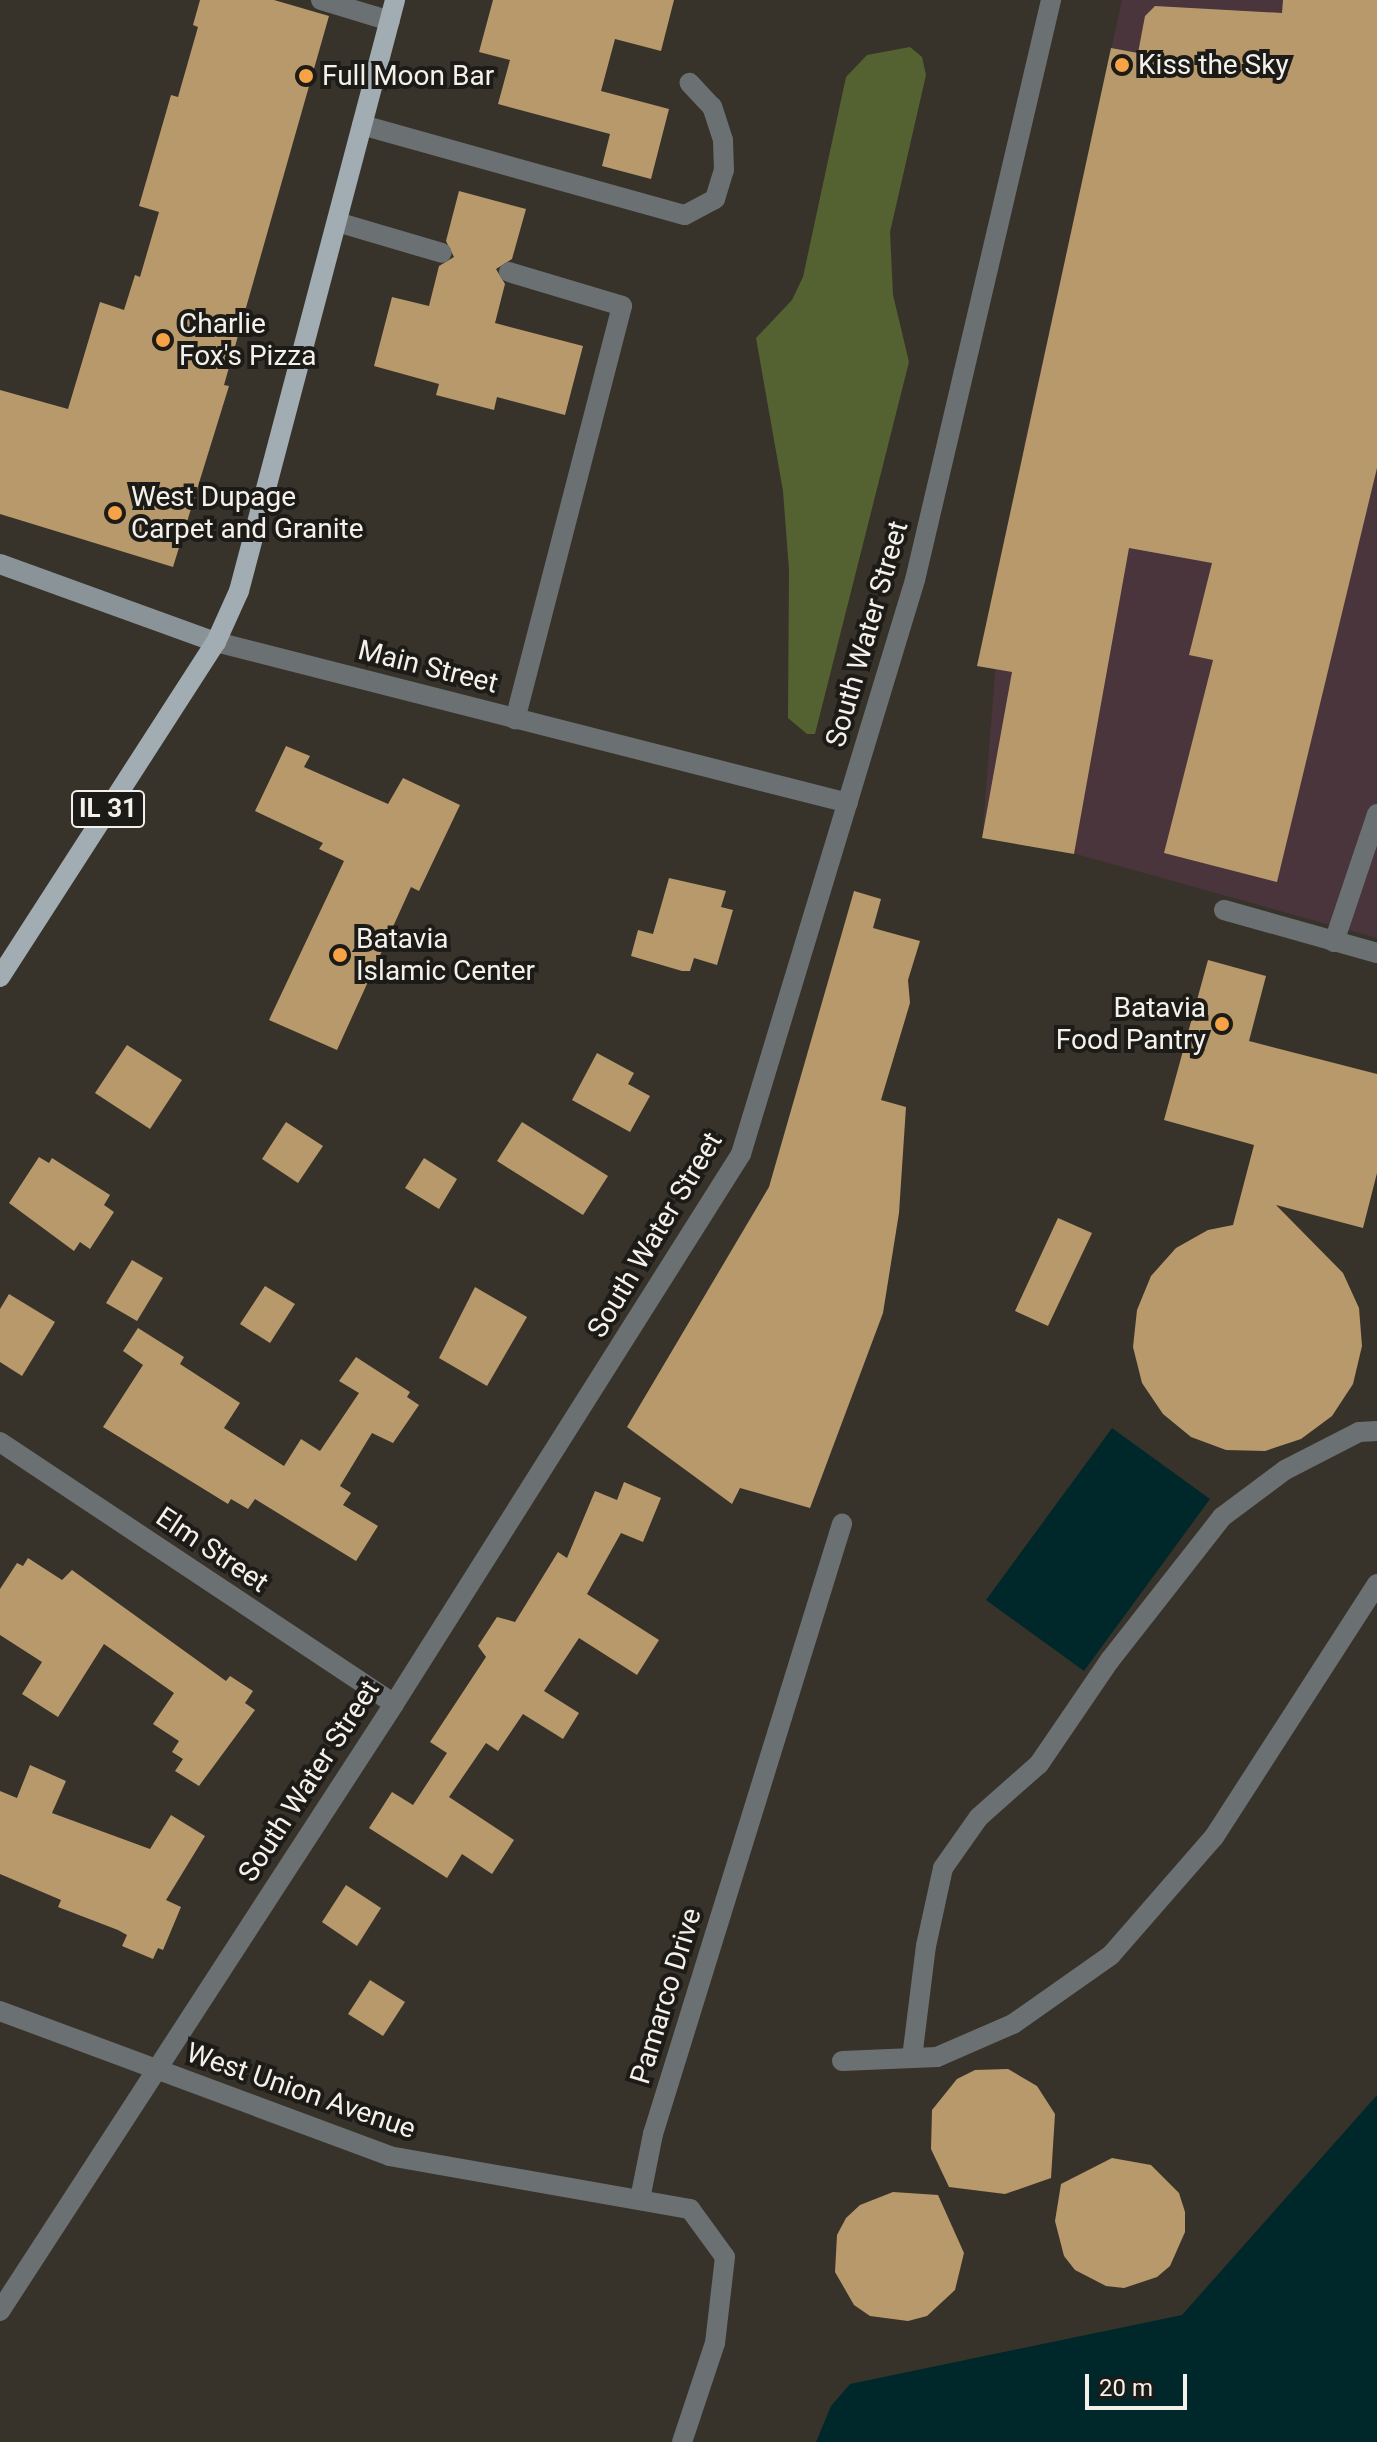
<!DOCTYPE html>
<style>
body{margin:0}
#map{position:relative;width:1377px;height:2442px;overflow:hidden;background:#38332a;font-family:Roboto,sans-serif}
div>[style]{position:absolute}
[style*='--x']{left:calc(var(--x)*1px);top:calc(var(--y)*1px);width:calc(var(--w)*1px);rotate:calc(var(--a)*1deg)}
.industrial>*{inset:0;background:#49353b}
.green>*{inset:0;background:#546232}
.water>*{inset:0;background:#00282a}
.building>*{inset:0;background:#b8996b}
.service>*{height:20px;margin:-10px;padding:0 10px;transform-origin:10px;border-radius:10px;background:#6b7173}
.minor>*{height:20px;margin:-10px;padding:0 10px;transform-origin:10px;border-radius:10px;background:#6b7173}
.secondary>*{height:20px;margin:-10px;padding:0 10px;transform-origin:10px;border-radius:10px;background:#8a9397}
.primary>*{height:20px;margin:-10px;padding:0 10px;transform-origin:10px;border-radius:10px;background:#a1adb2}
.dots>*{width:22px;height:22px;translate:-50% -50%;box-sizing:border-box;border:4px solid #1d1b17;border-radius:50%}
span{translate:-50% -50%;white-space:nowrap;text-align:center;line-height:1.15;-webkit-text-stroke:8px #1d1b17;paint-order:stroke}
.shield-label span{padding:2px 6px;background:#1d1b17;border:2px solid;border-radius:6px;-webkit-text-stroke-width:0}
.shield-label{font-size:26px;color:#f4f1eb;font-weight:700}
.poi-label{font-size:28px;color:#f4f1eb}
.left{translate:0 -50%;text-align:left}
.right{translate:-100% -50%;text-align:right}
.street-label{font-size:28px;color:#f4f1eb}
.scale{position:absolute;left:1085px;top:2374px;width:102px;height:36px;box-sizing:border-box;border:4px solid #f4f1eb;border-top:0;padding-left:10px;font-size:24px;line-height:28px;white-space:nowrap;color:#f4f1eb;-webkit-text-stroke:6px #1d1b17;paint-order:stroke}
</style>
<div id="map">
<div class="industrial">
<i style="clip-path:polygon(1122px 0,1377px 0,1377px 938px,983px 828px,996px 660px,1024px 445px)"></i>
</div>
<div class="green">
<i style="clip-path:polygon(910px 47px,922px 57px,926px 75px,890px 232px,893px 295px,909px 362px,815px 734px,807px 734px,788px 718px,789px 570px,783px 491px,756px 338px,792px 300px,803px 277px,846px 77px,867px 55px)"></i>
</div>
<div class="water">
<i style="clip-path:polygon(1112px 1428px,1210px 1499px,1084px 1671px,986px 1600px)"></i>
<i style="clip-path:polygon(1377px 2095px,1377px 2442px,816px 2442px,831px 2406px,850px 2384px,1182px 2315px)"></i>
</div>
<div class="building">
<i style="clip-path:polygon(200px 0,274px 0,329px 16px,224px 385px,229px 386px,173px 567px,0 514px,0 390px,68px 409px,100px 302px,124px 310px,135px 275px,140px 277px,159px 212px,139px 206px,171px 95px,178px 97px,198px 27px,193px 25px)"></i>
<i style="clip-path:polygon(493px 0,674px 0,661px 51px,615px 39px,601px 91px,669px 109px,651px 179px,602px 166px,610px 134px,498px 104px,510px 60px,479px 52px)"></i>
<i style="clip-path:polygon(1283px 0,1377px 0,1377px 468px,1277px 882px,1164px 853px,1213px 660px,1189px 655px,1212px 563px,1129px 548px,1074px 854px,982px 838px,1012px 672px,977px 666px,1111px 48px,1138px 53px,1145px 16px,1155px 6px,1282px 13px)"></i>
<i style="clip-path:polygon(459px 191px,526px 209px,512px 259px,496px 269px,505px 284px,495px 323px,583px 346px,565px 415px,497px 397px,494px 410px,436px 395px,439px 384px,374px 366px,392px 297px,429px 306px,439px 266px,454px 257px,446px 241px)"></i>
<i style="clip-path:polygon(286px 746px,310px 756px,304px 767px,388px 804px,403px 778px,460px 805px,419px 891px,411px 887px,337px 1050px,269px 1020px,344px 861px,319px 849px,323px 843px,255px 811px)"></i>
<i style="clip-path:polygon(669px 878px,726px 891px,721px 907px,733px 910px,717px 965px,694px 958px,690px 971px,682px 971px,631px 956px,638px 930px,653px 934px)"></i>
<i style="clip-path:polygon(854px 891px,881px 899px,873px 928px,920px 941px,908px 980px,910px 1003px,881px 1100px,906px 1107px,899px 1213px,883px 1313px,810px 1508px,740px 1488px,732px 1504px,627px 1427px,769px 1187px)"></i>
<i style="clip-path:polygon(1208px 960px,1266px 976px,1249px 1041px,1377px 1074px,1377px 1173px,1363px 1228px,1276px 1205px,1343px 1273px,1359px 1308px,1362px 1346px,1353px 1384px,1332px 1416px,1301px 1439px,1265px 1451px,1226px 1450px,1191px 1437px,1163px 1414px,1142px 1383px,1133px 1347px,1137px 1310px,1151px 1276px,1176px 1248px,1208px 1230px,1233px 1225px,1254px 1145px,1164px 1120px)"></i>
<i style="clip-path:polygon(127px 1045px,182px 1080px,150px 1129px,95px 1093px)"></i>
<i style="clip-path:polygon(597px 1053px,634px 1073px,628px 1084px,650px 1096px,630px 1132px,572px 1100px)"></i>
<i style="clip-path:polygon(286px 1122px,323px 1146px,298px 1183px,262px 1159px)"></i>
<i style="clip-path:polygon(522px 1122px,608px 1176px,583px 1215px,497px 1161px)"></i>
<i style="clip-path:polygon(39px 1157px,49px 1163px,52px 1158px,110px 1195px,104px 1205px,114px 1212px,90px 1249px,80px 1242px,74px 1251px,9px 1203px)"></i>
<i style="clip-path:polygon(424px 1158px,457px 1179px,439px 1209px,405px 1188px)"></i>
<i style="clip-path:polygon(1058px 1218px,1092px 1233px,1048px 1326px,1015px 1311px)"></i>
<i style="clip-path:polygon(132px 1260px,163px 1278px,137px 1321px,106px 1303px)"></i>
<i style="clip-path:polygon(265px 1286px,295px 1304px,270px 1343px,240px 1324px)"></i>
<i style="clip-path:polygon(475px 1287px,527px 1317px,487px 1386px,439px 1358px)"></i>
<i style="clip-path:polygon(9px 1294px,55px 1322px,22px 1376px,0 1362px,0 1309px)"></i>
<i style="clip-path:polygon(138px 1328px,184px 1357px,180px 1364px,240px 1403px,224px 1428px,284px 1466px,301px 1439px,320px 1451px,359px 1393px,339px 1381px,356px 1357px,410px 1392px,407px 1397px,419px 1405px,393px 1443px,372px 1433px,340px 1486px,351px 1493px,343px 1505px,378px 1526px,356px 1561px,255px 1499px,248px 1509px,231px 1499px,228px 1504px,103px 1427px,143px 1365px,123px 1351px)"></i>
<i style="clip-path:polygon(624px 1482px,661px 1498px,643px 1542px,621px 1533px,587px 1594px,659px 1640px,637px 1675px,579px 1638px,544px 1691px,579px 1713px,563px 1739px,523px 1714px,498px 1751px,486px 1743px,449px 1797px,514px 1840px,492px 1874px,462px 1854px,447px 1878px,369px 1828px,392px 1792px,413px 1805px,447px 1753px,430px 1742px,486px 1657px,478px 1646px,497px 1617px,515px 1622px,558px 1552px,567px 1558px,595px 1491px,617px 1500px)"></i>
<i style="clip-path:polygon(28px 1558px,62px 1580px,72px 1570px,226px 1681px,230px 1676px,253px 1691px,245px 1703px,255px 1710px,199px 1786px,175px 1771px,183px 1759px,172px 1752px,179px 1741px,153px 1724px,174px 1693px,104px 1644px,58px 1717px,22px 1694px,42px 1662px,0 1635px,0 1589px,17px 1563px,23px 1566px)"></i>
<i style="clip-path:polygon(30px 1765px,66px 1781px,52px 1813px,150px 1849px,171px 1815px,205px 1836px,166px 1900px,181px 1907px,163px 1950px,158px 1948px,153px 1959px,122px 1946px,127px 1935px,118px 1930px,58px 1907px,61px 1900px,0 1874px,0 1791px,17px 1798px)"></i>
<i style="clip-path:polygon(346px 1885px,381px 1908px,357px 1946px,322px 1922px)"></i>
<i style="clip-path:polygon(370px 1980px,405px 2002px,383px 2036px,348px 2014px)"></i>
<i style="clip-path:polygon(1008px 2069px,1037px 2086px,1055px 2114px,1051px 2178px,1005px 2194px,949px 2187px,931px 2149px,932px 2110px,957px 2079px,975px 2070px)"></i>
<i style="clip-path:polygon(1112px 2158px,1151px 2165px,1179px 2193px,1185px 2212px,1185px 2232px,1170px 2266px,1157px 2277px,1124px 2288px,1106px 2286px,1075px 2270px,1064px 2256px,1055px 2221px,1061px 2184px)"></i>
<i style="clip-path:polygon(893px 2192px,938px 2195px,964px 2253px,955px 2290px,927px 2316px,908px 2321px,870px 2316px,854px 2305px,835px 2272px,837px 2235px,846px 2218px,860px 2205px)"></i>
</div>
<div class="service">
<i style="--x:321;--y:0;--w:72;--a:16.9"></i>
<i style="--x:362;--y:125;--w:335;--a:15.6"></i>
<i style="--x:685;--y:215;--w:34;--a:-28"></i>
<i style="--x:715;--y:199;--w:30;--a:-73"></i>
<i style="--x:724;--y:170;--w:30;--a:-92"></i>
<i style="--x:723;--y:140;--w:35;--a:-108"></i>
<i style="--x:712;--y:107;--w:33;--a:-133"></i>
<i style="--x:337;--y:222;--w:109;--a:16.4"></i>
<i style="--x:509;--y:272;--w:118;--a:16.7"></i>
<i style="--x:622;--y:306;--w:427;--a:104.5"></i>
<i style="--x:1334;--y:942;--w:135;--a:-71.4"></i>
<i style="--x:912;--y:2058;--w:113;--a:-82.9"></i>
<i style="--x:926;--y:1946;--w:80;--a:-77.7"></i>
<i style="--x:943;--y:1868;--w:62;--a:-54.8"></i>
<i style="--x:979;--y:1817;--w:80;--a:-41.5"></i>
<i style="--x:1039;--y:1764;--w:126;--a:-55.7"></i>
<i style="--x:1110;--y:1660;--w:182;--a:-51.9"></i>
<i style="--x:1222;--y:1517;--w:79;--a:-36.7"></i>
<i style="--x:1285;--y:1470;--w:83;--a:-27.2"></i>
<i style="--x:1359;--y:1432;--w:18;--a:-3"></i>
<i style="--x:842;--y:2061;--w:95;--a:-2.4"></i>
<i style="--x:937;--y:2057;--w:83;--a:-23.5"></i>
<i style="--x:1013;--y:2024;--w:120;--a:-35.1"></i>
<i style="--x:1111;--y:1955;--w:157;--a:-48.9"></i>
<i style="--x:1214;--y:1837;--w:301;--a:-57.2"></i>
</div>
<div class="minor">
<i style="--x:216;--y:642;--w:652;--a:14.29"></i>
<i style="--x:1224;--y:910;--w:159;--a:15.7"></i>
<i style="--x:0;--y:1442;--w:473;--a:33.6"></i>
<i style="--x:0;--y:2011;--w:415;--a:20.4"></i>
<i style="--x:389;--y:2156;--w:306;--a:10"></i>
<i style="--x:690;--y:2209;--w:59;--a:53.9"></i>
<i style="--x:725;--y:2257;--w:87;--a:96.6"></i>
<i style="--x:715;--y:2343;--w:104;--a:108.4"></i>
<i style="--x:640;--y:2199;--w:66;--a:-78.7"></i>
<i style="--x:653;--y:2134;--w:639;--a:-72.79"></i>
<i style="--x:0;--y:2311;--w:724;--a:-57.01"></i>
<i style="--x:394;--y:1704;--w:650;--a:-57.75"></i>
<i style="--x:741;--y:1154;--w:600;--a:-73.14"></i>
<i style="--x:915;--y:580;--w:596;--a:-76.8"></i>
</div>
<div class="secondary">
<i style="--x:0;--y:564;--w:230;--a:19.9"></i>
</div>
<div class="primary">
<i style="--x:0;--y:977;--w:399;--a:-57.2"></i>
<i style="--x:216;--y:642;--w:56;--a:-65.7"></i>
<i style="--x:239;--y:591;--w:611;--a:-75.21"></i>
</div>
<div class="dots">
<i style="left:1122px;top:65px;background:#f5a346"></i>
<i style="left:306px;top:76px;background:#f5a346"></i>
<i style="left:163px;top:340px;background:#f5a346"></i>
<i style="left:115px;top:513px;background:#f5a346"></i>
<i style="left:340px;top:955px;background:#f5a346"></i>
<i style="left:1222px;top:1024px;background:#f5a346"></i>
</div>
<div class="shield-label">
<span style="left:108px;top:809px">IL 31</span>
</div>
<div class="poi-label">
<span class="left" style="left:1138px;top:65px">Kiss the Sky</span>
<span class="left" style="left:322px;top:76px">Full Moon Bar</span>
<span class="left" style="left:179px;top:340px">Charlie<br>Fox's Pizza</span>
<span class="left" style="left:131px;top:513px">West Dupage<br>Carpet and Granite</span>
<span class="left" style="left:356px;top:955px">Batavia<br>Islamic Center</span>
<span class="right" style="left:1206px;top:1024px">Batavia<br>Food Pantry</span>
</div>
<div class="street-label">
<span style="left:867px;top:634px;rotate:-74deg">South Water Street</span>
<span style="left:428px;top:667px;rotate:14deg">Main Street</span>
<span style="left:655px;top:1235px;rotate:-59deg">South Water Street</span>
<span style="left:212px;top:1550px;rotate:34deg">Elm Street</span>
<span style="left:309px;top:1781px;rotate:-57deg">South Water Street</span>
<span style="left:666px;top:1996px;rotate:-73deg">Pamarco Drive</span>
<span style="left:301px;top:2091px;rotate:19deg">West Union Avenue</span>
</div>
<div class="scale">20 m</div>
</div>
